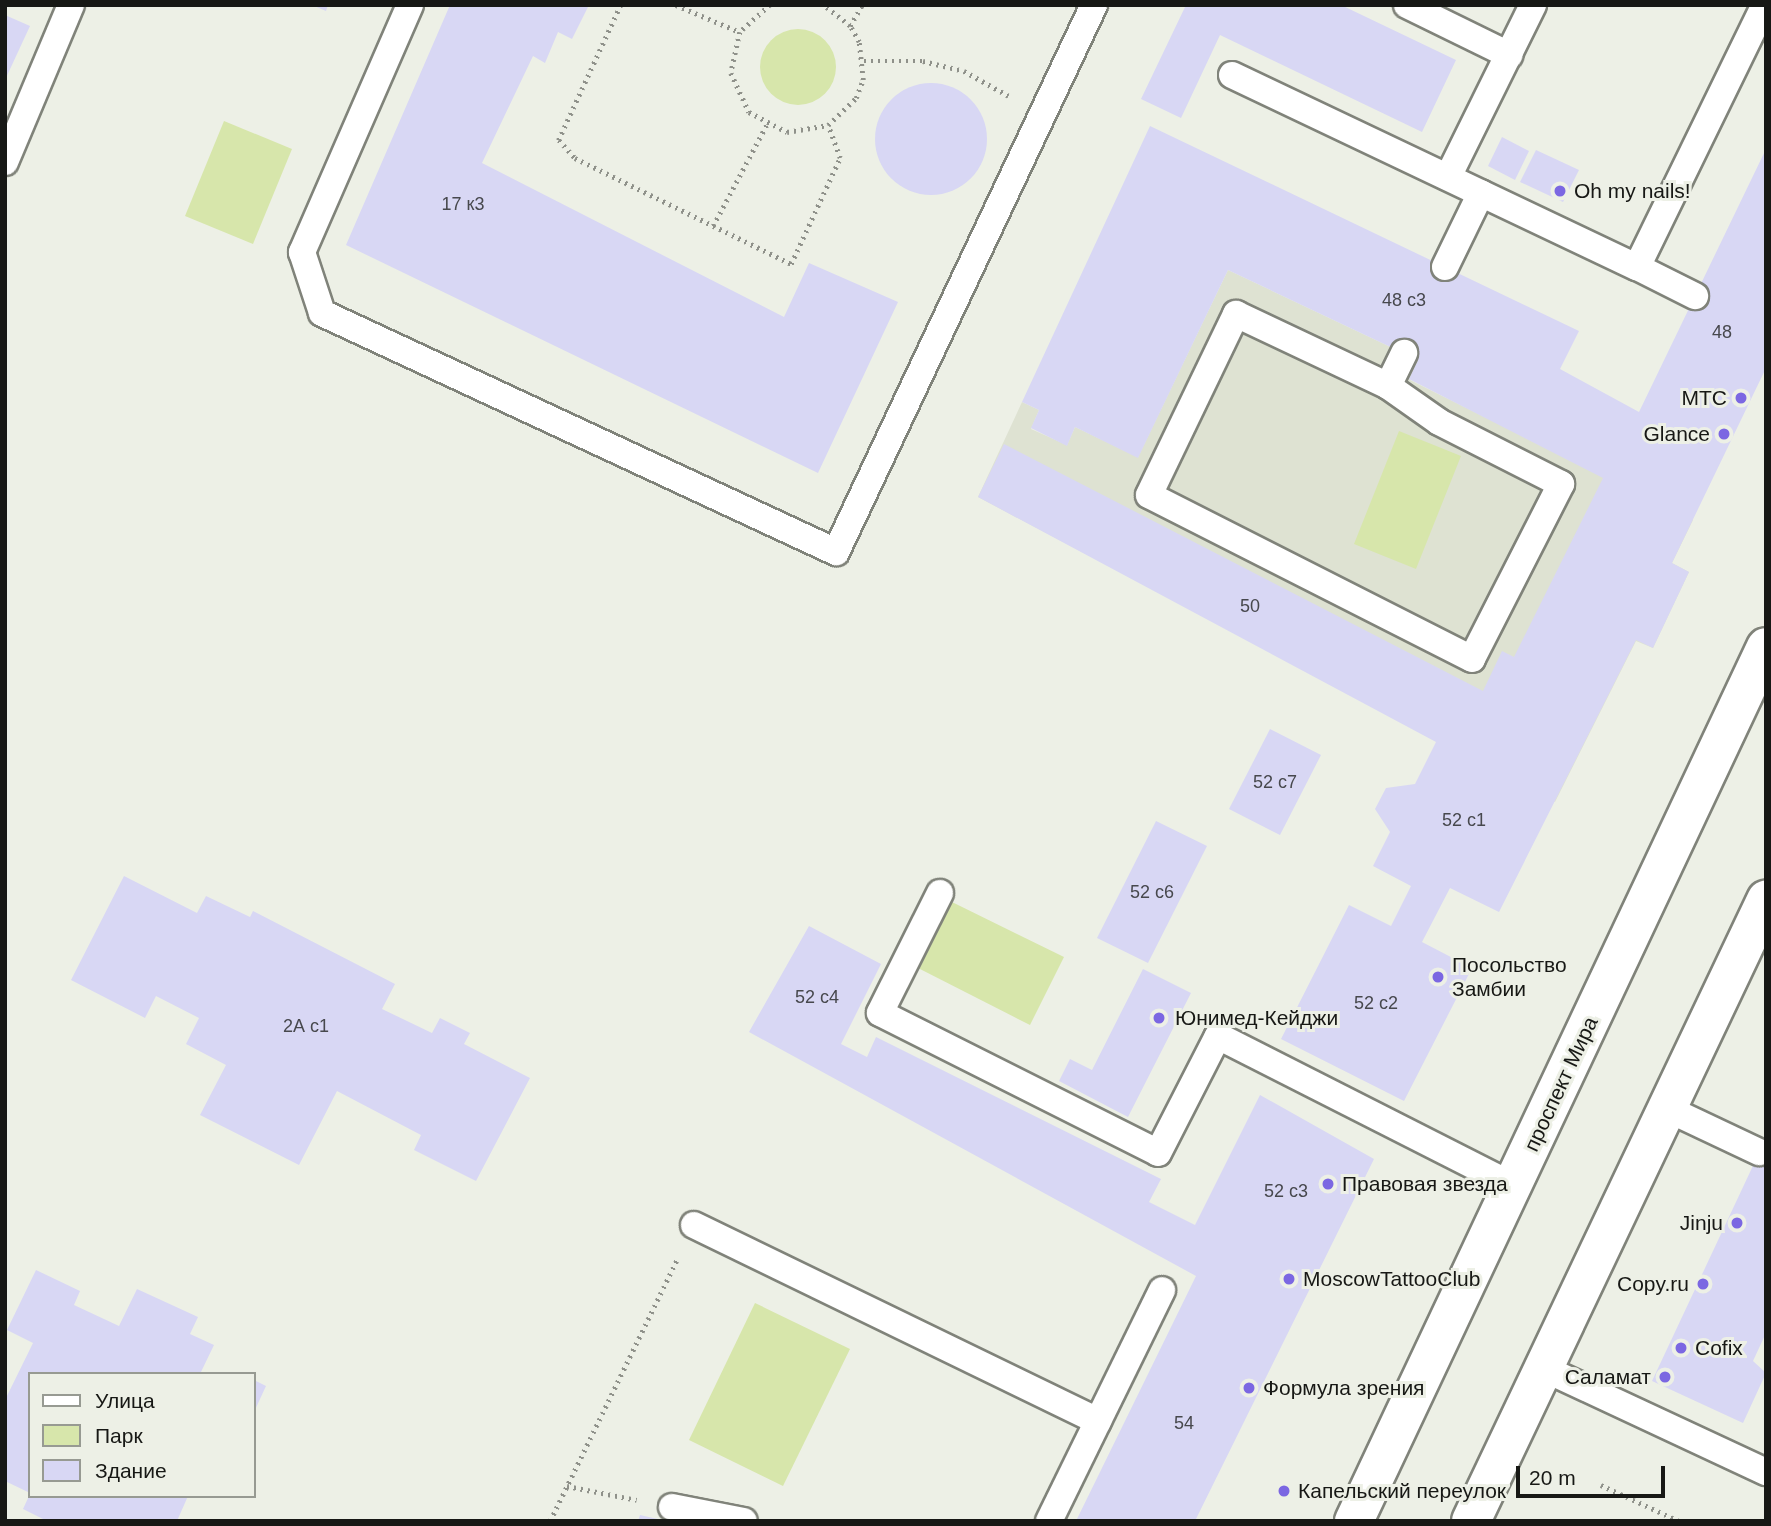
<!DOCTYPE html>
<meta charset="utf-8">
<style>
body{margin:0}
#map{position:relative;width:1771px;height:1526px;overflow:hidden;background:#edf0e6;font-family:Helvetica,sans-serif}
div>[style]{position:absolute}
[style*='--x']{left:calc(var(--x)*1px);top:calc(var(--y)*1px);width:calc(var(--w)*1px);rotate:calc(var(--a)*1deg)}
.built>*{inset:0;background:#dee2d2}
.green>*{inset:0;background:#d7e6ab}
.round{border-radius:50%}
.building>*{inset:0;background:#d8d7f4}
.path>*{height:4.5px;margin-top:-2.25px;transform-origin:0;background:repeating-linear-gradient(90deg,#8f918a 0 2px,transparent 0 7px)}
.roads{filter:drop-shadow(2px 0 #80837a) drop-shadow(-2px 0 #80837a) drop-shadow(0 2px #80837a) drop-shadow(0 -2px #80837a)}
.lane>*{height:26px;margin:-13px;padding:0 13px;transform-origin:13px;border-radius:13px;background:#fff}
.primary>*{height:38px;margin:-19px;padding:0 19px;transform-origin:19px;border-radius:19px;background:#fff}
.dots>*{width:19px;height:19px;translate:-50% -50%;box-sizing:border-box;border:4px solid #edf0e6;border-radius:50%}
span{translate:-50% -50%;white-space:nowrap;text-align:center;line-height:1.15;-webkit-text-stroke:6px #edf0e6;paint-order:stroke}
.number-label{font-size:18px;color:#47484d}
.number-label span{-webkit-text-stroke-width:0}
.poi-label{font-size:21px;color:#171815}
.left{translate:0 -50%;text-align:left}
.right{translate:-100% -50%;text-align:right}
.street-label{font-size:21px;color:#171815}
.frame{position:absolute;inset:0;border:7px solid #171815;pointer-events:none}
.legend{position:absolute;left:28px;top:1372px;width:228px;height:126px;box-sizing:border-box;background:#edf0e6;border:2px solid #979a92;margin:0;padding:9px 12px;list-style:none;font-size:21px;color:#171815}
.legend li{display:flex;align-items:center;gap:14px;height:35px}
.legend b{width:35px;border:2px solid #979a92}
.scale{position:absolute;left:1516px;top:1466px;width:149px;height:32px;box-sizing:border-box;border:4px solid #171815;border-top:0;padding-left:9px;font-size:21px;line-height:24px;white-space:nowrap;color:#171815;-webkit-text-stroke:5px #edf0e6;paint-order:stroke}
</style>
<div id="map">
<div class="built">
<i style="clip-path:polygon(1228px 270px,1418px 360px,1410px 380px,1693px 520px,1672px 563px,1689px 572px,1653px 648px,1636px 641px,1555px 802px,978px 497px,1022px 402px,1039px 410px,1031px 429px,1067px 445px,1075px 427px,1138px 457px)"></i>
</div>
<div class="green">
<i class="round" style="left:760px;top:29px;width:76px;height:76px"></i>
<i style="clip-path:polygon(224px 121px,292px 149px,253px 244px,185px 216px)"></i>
<i style="clip-path:polygon(1399px 431px,1461px 456px,1416px 569px,1354px 544px)"></i>
<i style="clip-path:polygon(952px 902px,1064px 957px,1030px 1025px,918px 968px)"></i>
<i style="clip-path:polygon(755px 1303px,850px 1349px,783px 1486px,689px 1440px)"></i>
</div>
<div class="building">
<i style="clip-path:polygon(312px 5px,328px 5px,326px 11px)"></i>
<i style="clip-path:polygon(450px 5px,589px 5px,572px 39px,558px 32px,545px 63px,533px 56px,482px 163px,784px 317px,809px 263px,898px 302px,818px 473px,346px 245px)"></i>
<i style="clip-path:polygon(1186px 5px,1341px 5px,1456px 60px,1422px 132px,1220px 35px,1181px 118px,1141px 99px)"></i>
<i style="clip-path:polygon(5px 15px,30px 26px,5px 80px)"></i>
<i class="round" style="left:875px;top:83px;width:112px;height:112px"></i>
<i style="clip-path:polygon(1150px 126px,1579px 331px,1560px 369px,1639px 412px,1766px 149px,1766px 368px,1672px 563px,1689px 572px,1653px 648px,1636px 640px,1499px 912px,1450px 888px,1422px 942px,1472px 968px,1404px 1101px,1281px 1039px,1349px 905px,1391px 926px,1411px 886px,1373px 866px,1390px 832px,1375px 809px,1386px 788px,1415px 784px,1436px 742px,978px 497px,1004px 444px,1483px 691px,1502px 651px,1514px 657px,1603px 478px,1409px 379px,1418px 360px,1228px 270px,1138px 458px,1075px 427px,1067px 446px,1031px 428px,1039px 410px,1022px 402px)"></i>
<i style="clip-path:polygon(1502px 137px,1529px 151px,1515px 180px,1488px 166px)"></i>
<i style="clip-path:polygon(1536px 150px,1579px 170px,1563px 202px,1520px 182px)"></i>
<i style="clip-path:polygon(1270px 729px,1321px 755px,1280px 835px,1229px 809px)"></i>
<i style="clip-path:polygon(1156px 821px,1207px 846px,1148px 963px,1097px 938px)"></i>
<i style="clip-path:polygon(124px 876px,197px 913px,206px 896px,250px 917px,253px 911px,395px 984px,382px 1009px,432px 1033px,440px 1018px,470px 1033px,464px 1044px,530px 1078px,476px 1181px,414px 1150px,421px 1135px,337px 1091px,299px 1165px,200px 1115px,226px 1065px,186px 1044px,199px 1018px,156px 996px,145px 1018px,71px 980px)"></i>
<i style="clip-path:polygon(809px 926px,881px 964px,841px 1044px,867px 1057px,876px 1037px,1161px 1179px,1149px 1202px,1195px 1225px,1260px 1095px,1374px 1159px,1195px 1521px,1076px 1521px,1196px 1276px,749px 1032px)"></i>
<i style="clip-path:polygon(1143px 969px,1191px 993px,1128px 1117px,1059px 1081px,1070px 1059px,1092px 1070px)"></i>
<i style="clip-path:polygon(1766px 1138px,1766px 1333px,1753px 1361px,1766px 1373px,1743px 1423px,1652px 1381px)"></i>
<i style="clip-path:polygon(36px 1270px,80px 1291px,74px 1305px,119px 1326px,137px 1289px,198px 1317px,190px 1334px,214px 1345px,200px 1374px,30px 1374px,30px 1493px,5px 1481px,5px 1400px,33px 1343px,7px 1330px)"></i>
<i style="clip-path:polygon(254px 1380px,266px 1386px,254px 1412px)"></i>
<i style="clip-path:polygon(29px 1496px,188px 1496px,177px 1521px,47px 1521px,23px 1509px)"></i>
<i style="clip-path:polygon(640px 1515px,662px 1520px,661px 1521px,638px 1521px)"></i>
</div>
<div class="path">
<i style="--x:621;--y:5;--w:149;--a:114.7"></i>
<i style="--x:559;--y:140;--w:24;--a:48"></i>
<i style="--x:575;--y:158;--w:241;--a:26.1"></i>
<i style="--x:791;--y:264;--w:117;--a:-65.2"></i>
<i style="--x:840;--y:158;--w:35;--a:-110"></i>
<i style="--x:676;--y:5;--w:69;--a:22.9"></i>
<i style="--x:770;--y:5;--w:40;--a:138"></i>
<i style="--x:740;--y:32;--w:42;--a:102.4"></i>
<i style="--x:731;--y:73;--w:43;--a:65.2"></i>
<i style="--x:749;--y:112;--w:43;--a:27.8"></i>
<i style="--x:787;--y:132;--w:42;--a:-9.7"></i>
<i style="--x:828;--y:125;--w:39;--a:-44"></i>
<i style="--x:856;--y:98;--w:19;--a:-69"></i>
<i style="--x:863;--y:80;--w:38;--a:-96"></i>
<i style="--x:859;--y:42;--w:18;--a:-119"></i>
<i style="--x:850;--y:26;--w:34;--a:-142"></i>
<i style="--x:850;--y:26;--w:24;--a:-60"></i>
<i style="--x:864;--y:61;--w:59;--a:0"></i>
<i style="--x:923;--y:61;--w:42;--a:13.7"></i>
<i style="--x:964;--y:71;--w:51;--a:29.1"></i>
<i style="--x:713;--y:226;--w:115;--a:-62.1"></i>
<i style="--x:1601;--y:1485;--w:86;--a:24.8"></i>
<i style="--x:567;--y:1486;--w:71;--a:11.3"></i>
<i style="--x:550;--y:1521;--w:290;--a:-64.1"></i>
</div>
<div class="roads">
<div class="lane">
<i style="--x:410;--y:5;--w:270;--a:113.6"></i>
<i style="--x:302;--y:252;--w:64;--a:71.8"></i>
<i style="--x:322;--y:313;--w:567;--a:24.94"></i>
<i style="--x:836;--y:552;--w:605;--a:-64.75"></i>
<i style="--x:1407;--y:5;--w:114;--a:26.1"></i>
<i style="--x:1232;--y:75;--w:448;--a:25.4"></i>
<i style="--x:1637;--y:267;--w:292;--a:-64"></i>
<i style="--x:5;--y:162;--w:170;--a:-67.2"></i>
<i style="--x:1448;--y:177;--w:192;--a:-63.7"></i>
<i style="--x:1445;--y:267;--w:82;--a:-64.1"></i>
<i style="--x:1637;--y:267;--w:65;--a:26.6"></i>
<i style="--x:1388;--y:386;--w:62;--a:35.2"></i>
<i style="--x:1439;--y:422;--w:137;--a:26.9"></i>
<i style="--x:1561;--y:484;--w:196;--a:117"></i>
<i style="--x:1472;--y:659;--w:362;--a:-153.1"></i>
<i style="--x:1149;--y:495;--w:201;--a:-64.3"></i>
<i style="--x:1236;--y:314;--w:168;--a:25.3"></i>
<i style="--x:1388;--y:386;--w:37;--a:-64"></i>
<i style="--x:940;--y:893;--w:134;--a:116.6"></i>
<i style="--x:880;--y:1013;--w:311;--a:26.7"></i>
<i style="--x:1158;--y:1153;--w:131;--a:-62.9"></i>
<i style="--x:1218;--y:1036;--w:332;--a:26.9"></i>
<i style="--x:1668;--y:1109;--w:101;--a:25.3"></i>
<i style="--x:694;--y:1225;--w:449;--a:25.9"></i>
<i style="--x:1545;--y:1369;--w:244;--a:25"></i>
<i style="--x:672;--y:1507;--w:73;--a:11"></i>
<i style="--x:1049;--y:1521;--w:257;--a:-63.9"></i>
</div>
<div class="primary">
<i style="--x:1354;--y:1521;--w:966;--a:-64.76"></i>
<i style="--x:1471;--y:1521;--w:688;--a:-64.59"></i>
</div>
</div>
<div class="dots">
<i style="left:1560px;top:191px;background:#7b67e2"></i>
<i style="left:1741px;top:398px;background:#7b67e2"></i>
<i style="left:1724px;top:434px;background:#7b67e2"></i>
<i style="left:1438px;top:977px;background:#7b67e2"></i>
<i style="left:1159px;top:1018px;background:#7b67e2"></i>
<i style="left:1328px;top:1184px;background:#7b67e2"></i>
<i style="left:1737px;top:1223px;background:#7b67e2"></i>
<i style="left:1289px;top:1279px;background:#7b67e2"></i>
<i style="left:1703px;top:1284px;background:#7b67e2"></i>
<i style="left:1681px;top:1348px;background:#7b67e2"></i>
<i style="left:1665px;top:1377px;background:#7b67e2"></i>
<i style="left:1249px;top:1388px;background:#7b67e2"></i>
<i style="left:1284px;top:1491px;background:#7b67e2"></i>
</div>
<div class="number-label">
<span style="left:463px;top:204px">17 к3</span>
<span style="left:1404px;top:300px">48 с3</span>
<span style="left:1722px;top:332px">48</span>
<span style="left:1250px;top:606px">50</span>
<span style="left:1275px;top:782px">52 с7</span>
<span style="left:1464px;top:820px">52 с1</span>
<span style="left:1152px;top:892px">52 с6</span>
<span style="left:817px;top:997px">52 с4</span>
<span style="left:1376px;top:1003px">52 с2</span>
<span style="left:306px;top:1026px">2А с1</span>
<span style="left:1286px;top:1191px">52 с3</span>
<span style="left:1184px;top:1423px">54</span>
</div>
<div class="poi-label">
<span class="left" style="left:1574px;top:191px">Oh my nails!</span>
<span class="right" style="left:1727px;top:398px">МТС</span>
<span class="right" style="left:1710px;top:434px">Glance</span>
<span class="left" style="left:1452px;top:977px">Посольство<br>Замбии</span>
<span class="left" style="left:1175px;top:1018px">Юнимед-Кейджи</span>
<span class="left" style="left:1342px;top:1184px">Правовая звезда</span>
<span class="right" style="left:1723px;top:1223px">Jinju</span>
<span class="left" style="left:1303px;top:1279px">MoscowTattooClub</span>
<span class="right" style="left:1689px;top:1284px">Copy.ru</span>
<span class="left" style="left:1695px;top:1348px">Cofix</span>
<span class="right" style="left:1651px;top:1377px">Саламат</span>
<span class="left" style="left:1263px;top:1388px">Формула зрения</span>
<span class="left" style="left:1298px;top:1491px">Капельский переулок</span>
</div>
<div class="street-label">
<span style="left:1561px;top:1084px;rotate:-65deg">проспект Мира</span>
</div>
<div class="frame"></div>
<ul class="legend">
<li><b style="height:9px;background:#fff"></b>Улица</li>
<li><b style="height:19px;background:#d7e6ab"></b>Парк</li>
<li><b style="height:19px;background:#d8d7f4"></b>Здание</li>
</ul>
<div class="scale">20 m</div>
</div>
